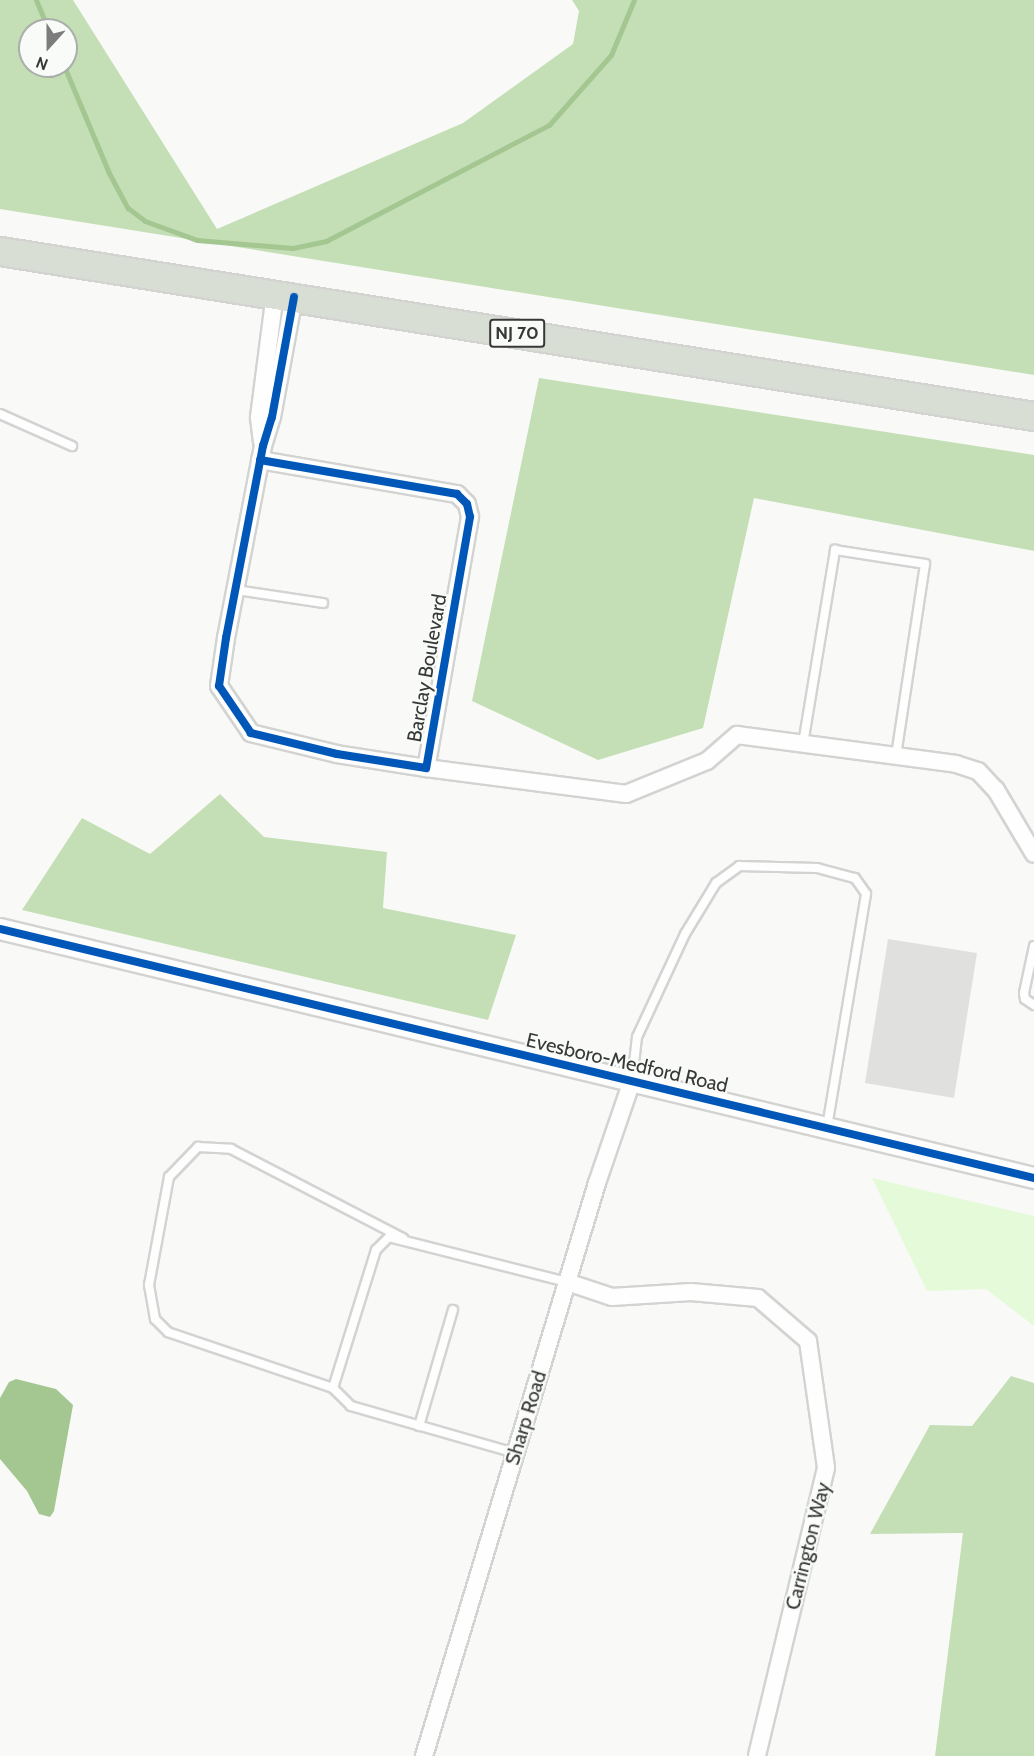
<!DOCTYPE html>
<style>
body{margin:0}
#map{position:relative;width:1034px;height:1756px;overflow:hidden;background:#f9faf8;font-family:Cabin,sans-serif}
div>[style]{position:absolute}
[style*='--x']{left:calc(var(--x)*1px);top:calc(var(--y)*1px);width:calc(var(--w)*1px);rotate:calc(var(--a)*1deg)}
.green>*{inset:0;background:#e4fad9}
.forest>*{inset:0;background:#c4dfb5}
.water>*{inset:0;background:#a4c691}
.stream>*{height:5px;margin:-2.5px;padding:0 2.5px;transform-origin:2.5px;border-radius:2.5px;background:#a4c691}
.building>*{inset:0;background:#e0e1df}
.roads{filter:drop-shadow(2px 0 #d3d4d2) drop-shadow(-2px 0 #d3d4d2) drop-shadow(0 2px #d3d4d2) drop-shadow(0 -2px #d3d4d2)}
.service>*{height:8px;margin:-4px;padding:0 4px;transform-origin:4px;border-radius:4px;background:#fefefe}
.minor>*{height:16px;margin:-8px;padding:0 8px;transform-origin:8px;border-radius:8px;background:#fefefe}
.tertiary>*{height:20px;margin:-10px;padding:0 10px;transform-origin:10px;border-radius:10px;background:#fefefe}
.trunk>*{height:27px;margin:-13.5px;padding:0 13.5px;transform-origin:13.5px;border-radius:13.5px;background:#d8ded4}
.cycleway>*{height:8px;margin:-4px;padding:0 4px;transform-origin:4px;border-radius:4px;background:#0057b8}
span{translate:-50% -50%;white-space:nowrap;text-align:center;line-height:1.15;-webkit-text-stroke:4.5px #f8fbf7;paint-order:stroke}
.shield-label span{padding:2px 4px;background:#f8fbf7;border:2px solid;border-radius:4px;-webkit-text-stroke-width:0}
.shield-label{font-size:18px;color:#373837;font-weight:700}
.street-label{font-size:20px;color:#373837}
.north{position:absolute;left:18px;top:18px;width:60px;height:60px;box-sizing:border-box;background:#f8fbf7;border:2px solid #abadaa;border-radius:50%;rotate:201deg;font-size:16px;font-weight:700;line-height:24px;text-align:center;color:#373837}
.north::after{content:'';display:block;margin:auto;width:21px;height:27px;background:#7b7c7b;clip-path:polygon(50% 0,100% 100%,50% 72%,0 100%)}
</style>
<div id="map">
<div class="green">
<i style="clip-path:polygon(872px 1178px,1034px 1216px,1034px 1326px,986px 1289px,927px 1291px)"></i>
</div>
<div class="forest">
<i style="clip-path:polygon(evenodd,0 0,73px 0,217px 229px,463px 123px,573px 44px,579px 11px,572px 0,1034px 0,1034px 375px,0 209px,0 0,30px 30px,66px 30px,66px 66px,30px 66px,30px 30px)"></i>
<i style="clip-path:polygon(539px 378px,1034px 455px,1034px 551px,754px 498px,703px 728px,598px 760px,472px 701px)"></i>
<i style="clip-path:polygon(220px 794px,264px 837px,387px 852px,383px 908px,516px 935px,488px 1020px,22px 910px,82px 818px,150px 854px)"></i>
<i style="clip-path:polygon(1011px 1376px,1034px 1383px,1034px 1756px,935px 1756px,963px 1533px,870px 1534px,930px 1425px,972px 1426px)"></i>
</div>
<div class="water">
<i style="clip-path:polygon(16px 1379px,56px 1389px,73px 1405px,54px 1511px,50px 1517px,39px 1514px,27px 1491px,0 1459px,0 1398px,9px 1382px)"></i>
</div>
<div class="stream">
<i style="--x:36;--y:0;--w:33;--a:67"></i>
<i style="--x:64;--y:66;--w:116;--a:67.2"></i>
<i style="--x:109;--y:173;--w:40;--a:62"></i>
<i style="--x:128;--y:208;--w:21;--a:37"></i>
<i style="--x:145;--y:221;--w:55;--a:20.1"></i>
<i style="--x:197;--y:240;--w:96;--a:4.8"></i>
<i style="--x:293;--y:248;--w:34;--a:-12"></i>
<i style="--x:326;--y:241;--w:251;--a:-27.5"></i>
<i style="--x:549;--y:125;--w:94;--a:-48.5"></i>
<i style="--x:611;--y:55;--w:60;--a:-67.3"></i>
</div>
<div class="building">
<i style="clip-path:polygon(888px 939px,977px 953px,954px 1098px,865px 1083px)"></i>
</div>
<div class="roads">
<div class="service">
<i style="--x:0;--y:414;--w:79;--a:24"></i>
<i style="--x:236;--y:590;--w:88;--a:8.5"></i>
<i style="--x:803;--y:744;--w:197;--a:-80.6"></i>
<i style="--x:835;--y:550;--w:91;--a:8.8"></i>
<i style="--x:925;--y:564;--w:194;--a:98.6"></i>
<i style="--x:1034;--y:946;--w:48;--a:102"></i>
<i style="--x:1024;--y:993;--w:6;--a:81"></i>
<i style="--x:1025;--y:999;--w:11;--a:34"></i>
<i style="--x:632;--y:1081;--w:44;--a:-83.5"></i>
<i style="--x:637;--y:1037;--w:114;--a:-65"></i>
<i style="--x:685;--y:934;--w:60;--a:-58.7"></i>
<i style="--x:716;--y:883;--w:29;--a:-36"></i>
<i style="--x:739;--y:866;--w:78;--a:1.5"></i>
<i style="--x:817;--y:868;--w:39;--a:15"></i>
<i style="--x:855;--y:878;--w:19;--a:55"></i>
<i style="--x:866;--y:894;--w:236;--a:99.5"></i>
<i style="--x:333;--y:1388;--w:174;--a:-161.3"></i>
<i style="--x:168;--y:1332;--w:18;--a:-135"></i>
<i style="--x:155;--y:1319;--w:35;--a:-100"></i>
<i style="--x:149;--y:1285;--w:110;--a:-79.5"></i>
<i style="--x:169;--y:1177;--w:42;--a:-46"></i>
<i style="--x:198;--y:1147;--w:33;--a:3"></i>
<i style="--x:231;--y:1149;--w:194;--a:27.4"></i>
<i style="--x:419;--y:1426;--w:121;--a:-73.7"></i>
<i style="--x:515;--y:1453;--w:171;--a:-164"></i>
<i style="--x:351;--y:1406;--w:25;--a:-135"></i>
<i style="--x:333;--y:1388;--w:145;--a:-72.7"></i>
<i style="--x:376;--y:1250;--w:18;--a:-45"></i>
<i style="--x:389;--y:1237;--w:184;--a:14.2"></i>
</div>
<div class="minor">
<i style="--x:262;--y:442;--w:25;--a:-97"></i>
<i style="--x:259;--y:417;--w:124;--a:-82.6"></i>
<i style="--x:260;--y:460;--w:200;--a:9.8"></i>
<i style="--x:457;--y:494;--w:14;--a:45"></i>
<i style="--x:467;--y:504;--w:13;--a:77"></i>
<i style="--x:470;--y:517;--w:255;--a:99.9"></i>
<i style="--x:426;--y:768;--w:90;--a:-171.1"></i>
<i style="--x:337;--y:754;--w:89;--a:-166.3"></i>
<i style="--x:251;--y:733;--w:57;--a:-124.2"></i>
<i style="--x:219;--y:686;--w:49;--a:-81.7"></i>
<i style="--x:226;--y:638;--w:196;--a:-79.1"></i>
<i style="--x:263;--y:446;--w:30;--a:-73"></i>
<i style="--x:272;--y:417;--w:122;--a:-79.6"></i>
<i style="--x:426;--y:768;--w:202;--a:7.4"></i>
<i style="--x:626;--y:794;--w:87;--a:-22.2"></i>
<i style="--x:707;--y:761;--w:40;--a:-41"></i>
<i style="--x:737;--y:735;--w:221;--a:7.5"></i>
<i style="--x:956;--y:764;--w:23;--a:18"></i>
<i style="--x:978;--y:771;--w:26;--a:47"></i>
<i style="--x:996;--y:790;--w:74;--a:59.3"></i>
<i style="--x:567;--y:1282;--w:47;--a:18.4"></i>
<i style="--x:612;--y:1297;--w:79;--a:-3.6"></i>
<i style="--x:691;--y:1292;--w:67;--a:5.1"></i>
<i style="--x:758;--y:1298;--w:66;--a:40.7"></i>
<i style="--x:808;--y:1341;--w:128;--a:81.9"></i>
<i style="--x:826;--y:1468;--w:296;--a:103.5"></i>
<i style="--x:424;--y:1756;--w:599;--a:-73.2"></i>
<i style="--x:597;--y:1183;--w:108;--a:-71.1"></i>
</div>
<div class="tertiary">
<i style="--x:0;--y:929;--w:1064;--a:13.54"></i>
</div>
<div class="trunk">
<i style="--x:0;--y:251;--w:1047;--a:9.07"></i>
</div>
</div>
<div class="cycleway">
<i style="--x:260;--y:460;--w:200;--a:9.8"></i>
<i style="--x:457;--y:494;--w:14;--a:45"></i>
<i style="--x:467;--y:504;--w:13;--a:77"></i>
<i style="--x:470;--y:517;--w:255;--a:99.9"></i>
<i style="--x:426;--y:768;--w:90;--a:-171.1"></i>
<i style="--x:337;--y:754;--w:89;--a:-166.3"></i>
<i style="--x:251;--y:733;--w:57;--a:-124.2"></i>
<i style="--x:219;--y:686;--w:49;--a:-81.7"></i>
<i style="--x:226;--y:638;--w:196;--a:-79.1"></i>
<i style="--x:263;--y:446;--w:30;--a:-73"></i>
<i style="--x:272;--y:417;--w:122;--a:-79.6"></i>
<i style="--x:0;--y:929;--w:1064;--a:13.54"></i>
</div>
<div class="shield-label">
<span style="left:517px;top:333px">NJ 70</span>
</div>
<div class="street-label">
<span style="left:427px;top:668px;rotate:-80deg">Barclay Boulevard</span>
<span style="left:627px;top:1063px;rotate:13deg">Evesboro-Medford Road</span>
<span style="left:526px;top:1418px;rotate:-73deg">Sharp Road</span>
<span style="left:808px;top:1546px;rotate:-76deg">Carrington Way</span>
</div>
<div class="north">N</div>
</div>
